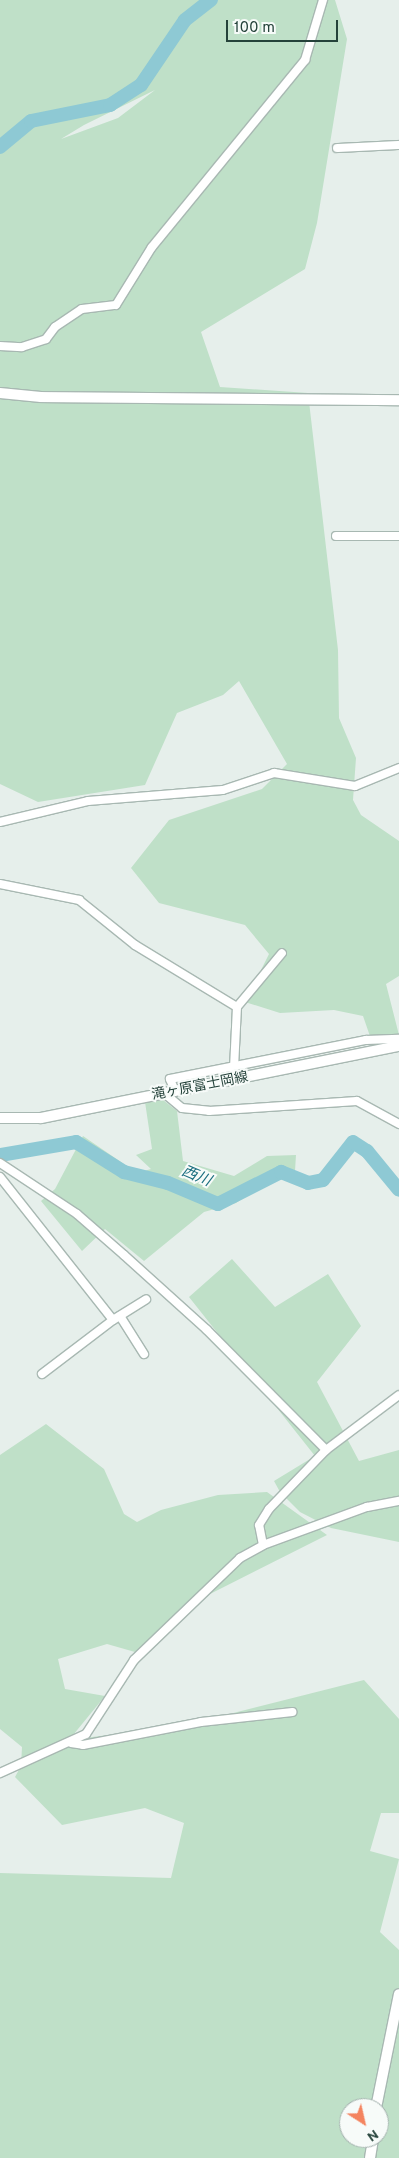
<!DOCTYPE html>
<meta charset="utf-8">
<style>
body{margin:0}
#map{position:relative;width:399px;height:2158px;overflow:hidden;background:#e6efeb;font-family:Overpass,"Noto Sans JP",sans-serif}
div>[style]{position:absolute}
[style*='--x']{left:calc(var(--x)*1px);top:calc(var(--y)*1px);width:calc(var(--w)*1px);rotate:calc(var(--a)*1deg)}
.green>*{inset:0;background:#bfe0c8}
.river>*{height:14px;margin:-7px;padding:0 7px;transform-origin:7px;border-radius:7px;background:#8ec9d4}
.roads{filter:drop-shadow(1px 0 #a8b8b2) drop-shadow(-1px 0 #a8b8b2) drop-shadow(0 1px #a8b8b2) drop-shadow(0 -1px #a8b8b2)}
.street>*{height:8px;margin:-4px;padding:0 4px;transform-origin:4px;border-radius:4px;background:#fff}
.secondary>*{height:10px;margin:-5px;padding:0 5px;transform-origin:5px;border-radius:5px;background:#fff}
span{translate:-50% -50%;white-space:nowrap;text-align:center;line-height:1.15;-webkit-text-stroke:4px #f7fbf9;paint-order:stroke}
.street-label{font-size:14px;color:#24423a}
.water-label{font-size:15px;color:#1c6f80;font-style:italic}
.north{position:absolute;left:339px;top:2098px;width:50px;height:50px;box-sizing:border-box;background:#f7fbf9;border:1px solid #a3b1ad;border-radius:50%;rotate:145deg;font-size:14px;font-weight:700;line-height:20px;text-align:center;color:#24423a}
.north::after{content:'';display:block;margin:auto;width:18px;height:22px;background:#f4845f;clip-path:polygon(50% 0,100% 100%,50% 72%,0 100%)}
.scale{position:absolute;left:226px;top:20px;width:112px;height:22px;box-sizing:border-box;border:2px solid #24423a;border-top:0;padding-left:6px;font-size:15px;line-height:18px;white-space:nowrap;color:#24423a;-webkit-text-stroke:4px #f7fbf9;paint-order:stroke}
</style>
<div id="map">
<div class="green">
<i style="clip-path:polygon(evenodd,0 0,335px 0,347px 39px,317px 223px,305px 269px,201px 332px,220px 387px,308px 393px,338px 650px,339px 718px,356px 758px,353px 800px,361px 815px,399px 841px,399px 976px,386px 984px,399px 1035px,372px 1042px,363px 1016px,334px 1010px,280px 1013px,245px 1002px,269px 954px,245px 925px,159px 903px,131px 868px,169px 820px,262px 789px,287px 764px,239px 681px,223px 695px,177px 713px,145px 785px,38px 802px,0 784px,0 0,155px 90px,118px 118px,61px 139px,84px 125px,155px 90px)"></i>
<i style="clip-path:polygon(163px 1100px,177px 1111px,183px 1161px,234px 1176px,267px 1156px,296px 1155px,295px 1171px,275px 1176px,236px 1203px,204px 1212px,144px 1261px,105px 1229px,82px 1251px,41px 1201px,55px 1189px,83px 1136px,137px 1173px,151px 1169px,136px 1155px,152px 1149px,145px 1102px)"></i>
<i style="clip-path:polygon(232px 1259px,275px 1307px,328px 1274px,361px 1326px,317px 1382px,359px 1461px,399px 1450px,399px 1542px,331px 1528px,300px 1512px,280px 1492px,274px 1481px,315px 1456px,189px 1297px)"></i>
<i style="clip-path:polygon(evenodd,46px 1424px,104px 1469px,124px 1514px,137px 1522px,161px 1510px,218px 1495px,267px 1492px,327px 1535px,210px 1594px,135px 1652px,107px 1644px,58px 1659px,65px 1689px,105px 1696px,69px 1740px,186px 1725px,364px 1680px,399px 1719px,399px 1813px,381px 1813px,370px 1851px,399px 1859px,380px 1932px,399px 1950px,399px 2158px,0 2158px,0 1873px,171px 1878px,184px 1823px,145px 1808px,62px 1825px,15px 1777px,21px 1766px,22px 1747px,0 1729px,0 1455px,46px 1424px,349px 2108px,379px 2108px,379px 2138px,349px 2138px,349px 2108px)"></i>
</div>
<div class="river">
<i style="--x:0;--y:147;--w:40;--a:-40"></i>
<i style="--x:31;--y:121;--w:81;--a:-11.4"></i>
<i style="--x:110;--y:105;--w:37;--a:-33"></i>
<i style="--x:141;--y:85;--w:78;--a:-55.9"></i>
<i style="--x:185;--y:20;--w:33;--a:-38"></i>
<i style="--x:0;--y:1155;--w:77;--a:-9.7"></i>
<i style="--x:76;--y:1142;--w:57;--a:32"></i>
<i style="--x:124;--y:1172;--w:45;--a:14"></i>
<i style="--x:168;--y:1183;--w:54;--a:22.8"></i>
<i style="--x:218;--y:1204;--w:71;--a:-26.9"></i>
<i style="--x:281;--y:1172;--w:29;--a:22"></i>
<i style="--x:308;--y:1183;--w:15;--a:-11"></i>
<i style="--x:323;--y:1180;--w:48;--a:-51.7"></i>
<i style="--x:353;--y:1142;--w:17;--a:33"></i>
<i style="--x:367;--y:1151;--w:50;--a:50.6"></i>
</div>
<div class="roads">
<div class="street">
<i style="--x:337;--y:148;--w:62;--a:-2.8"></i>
<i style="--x:0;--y:346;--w:22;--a:3"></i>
<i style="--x:22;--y:347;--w:25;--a:-18"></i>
<i style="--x:46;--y:339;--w:15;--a:-53"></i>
<i style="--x:55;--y:327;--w:32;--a:-34"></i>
<i style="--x:82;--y:309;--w:34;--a:-7"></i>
<i style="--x:116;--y:305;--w:68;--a:-58.2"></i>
<i style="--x:152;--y:247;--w:242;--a:-50.7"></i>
<i style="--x:305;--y:60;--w:63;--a:-73.3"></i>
<i style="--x:336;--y:536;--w:63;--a:0"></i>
<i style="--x:0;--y:822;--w:90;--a:-13.4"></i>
<i style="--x:88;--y:801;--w:135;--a:-4.7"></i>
<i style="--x:223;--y:790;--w:54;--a:-18.4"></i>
<i style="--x:274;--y:773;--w:82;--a:9.1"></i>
<i style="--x:355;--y:786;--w:48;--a:-22.2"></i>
<i style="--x:0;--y:884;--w:81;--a:11.4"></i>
<i style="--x:79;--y:900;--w:72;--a:38.8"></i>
<i style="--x:135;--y:945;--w:119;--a:31.3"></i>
<i style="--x:237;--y:1007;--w:70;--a:-50.2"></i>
<i style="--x:234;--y:1068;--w:61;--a:-87.2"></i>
<i style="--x:175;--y:1091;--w:13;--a:-113"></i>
<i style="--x:170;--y:1079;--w:200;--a:-11.3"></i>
<i style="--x:366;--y:1040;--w:33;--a:-2"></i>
<i style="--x:164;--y:1093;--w:23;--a:40"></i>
<i style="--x:182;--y:1108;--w:27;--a:6"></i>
<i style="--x:209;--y:1111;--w:148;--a:-3.9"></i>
<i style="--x:357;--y:1101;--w:48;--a:28.7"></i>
<i style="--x:0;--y:1163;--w:92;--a:33.5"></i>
<i style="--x:77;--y:1214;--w:62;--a:41.1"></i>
<i style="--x:124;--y:1255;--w:112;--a:42.1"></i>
<i style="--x:207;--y:1330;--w:169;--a:45.2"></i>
<i style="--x:0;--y:1177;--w:182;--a:51.7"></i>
<i style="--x:113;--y:1320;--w:39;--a:-32"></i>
<i style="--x:120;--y:1316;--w:45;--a:57.7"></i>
<i style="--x:42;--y:1374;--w:89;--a:-37.3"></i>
<i style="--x:263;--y:1545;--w:20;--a:-101"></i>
<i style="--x:259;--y:1525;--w:19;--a:-58"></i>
<i style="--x:269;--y:1509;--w:82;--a:-46"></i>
<i style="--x:326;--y:1450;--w:91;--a:-37"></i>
<i style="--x:71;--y:1743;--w:12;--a:9"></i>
<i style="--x:83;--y:1745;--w:120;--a:-11"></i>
<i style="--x:201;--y:1722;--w:92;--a:-6.3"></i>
<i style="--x:0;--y:1773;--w:94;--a:-24.4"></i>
<i style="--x:86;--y:1734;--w:88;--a:-57"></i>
<i style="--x:134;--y:1660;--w:147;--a:-43.9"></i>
<i style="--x:240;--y:1558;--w:26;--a:-29"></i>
<i style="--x:263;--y:1545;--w:111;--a:-20.1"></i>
<i style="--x:367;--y:1507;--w:33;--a:-11"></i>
</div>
<div class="secondary">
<i style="--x:0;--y:393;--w:41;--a:5.6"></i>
<i style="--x:41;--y:397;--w:358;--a:0.5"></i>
<i style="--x:0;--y:1118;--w:41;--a:0"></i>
<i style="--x:41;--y:1118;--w:365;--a:-11.4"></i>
<i style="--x:376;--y:2108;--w:116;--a:-78.6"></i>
<i style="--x:370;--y:2158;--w:20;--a:-81"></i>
</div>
</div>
<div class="street-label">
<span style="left:200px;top:1087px;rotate:-11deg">滝ヶ原富士岡線</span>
</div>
<div class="water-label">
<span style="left:196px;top:1177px;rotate:23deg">西川</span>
</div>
<div class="north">N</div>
<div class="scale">100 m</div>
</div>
